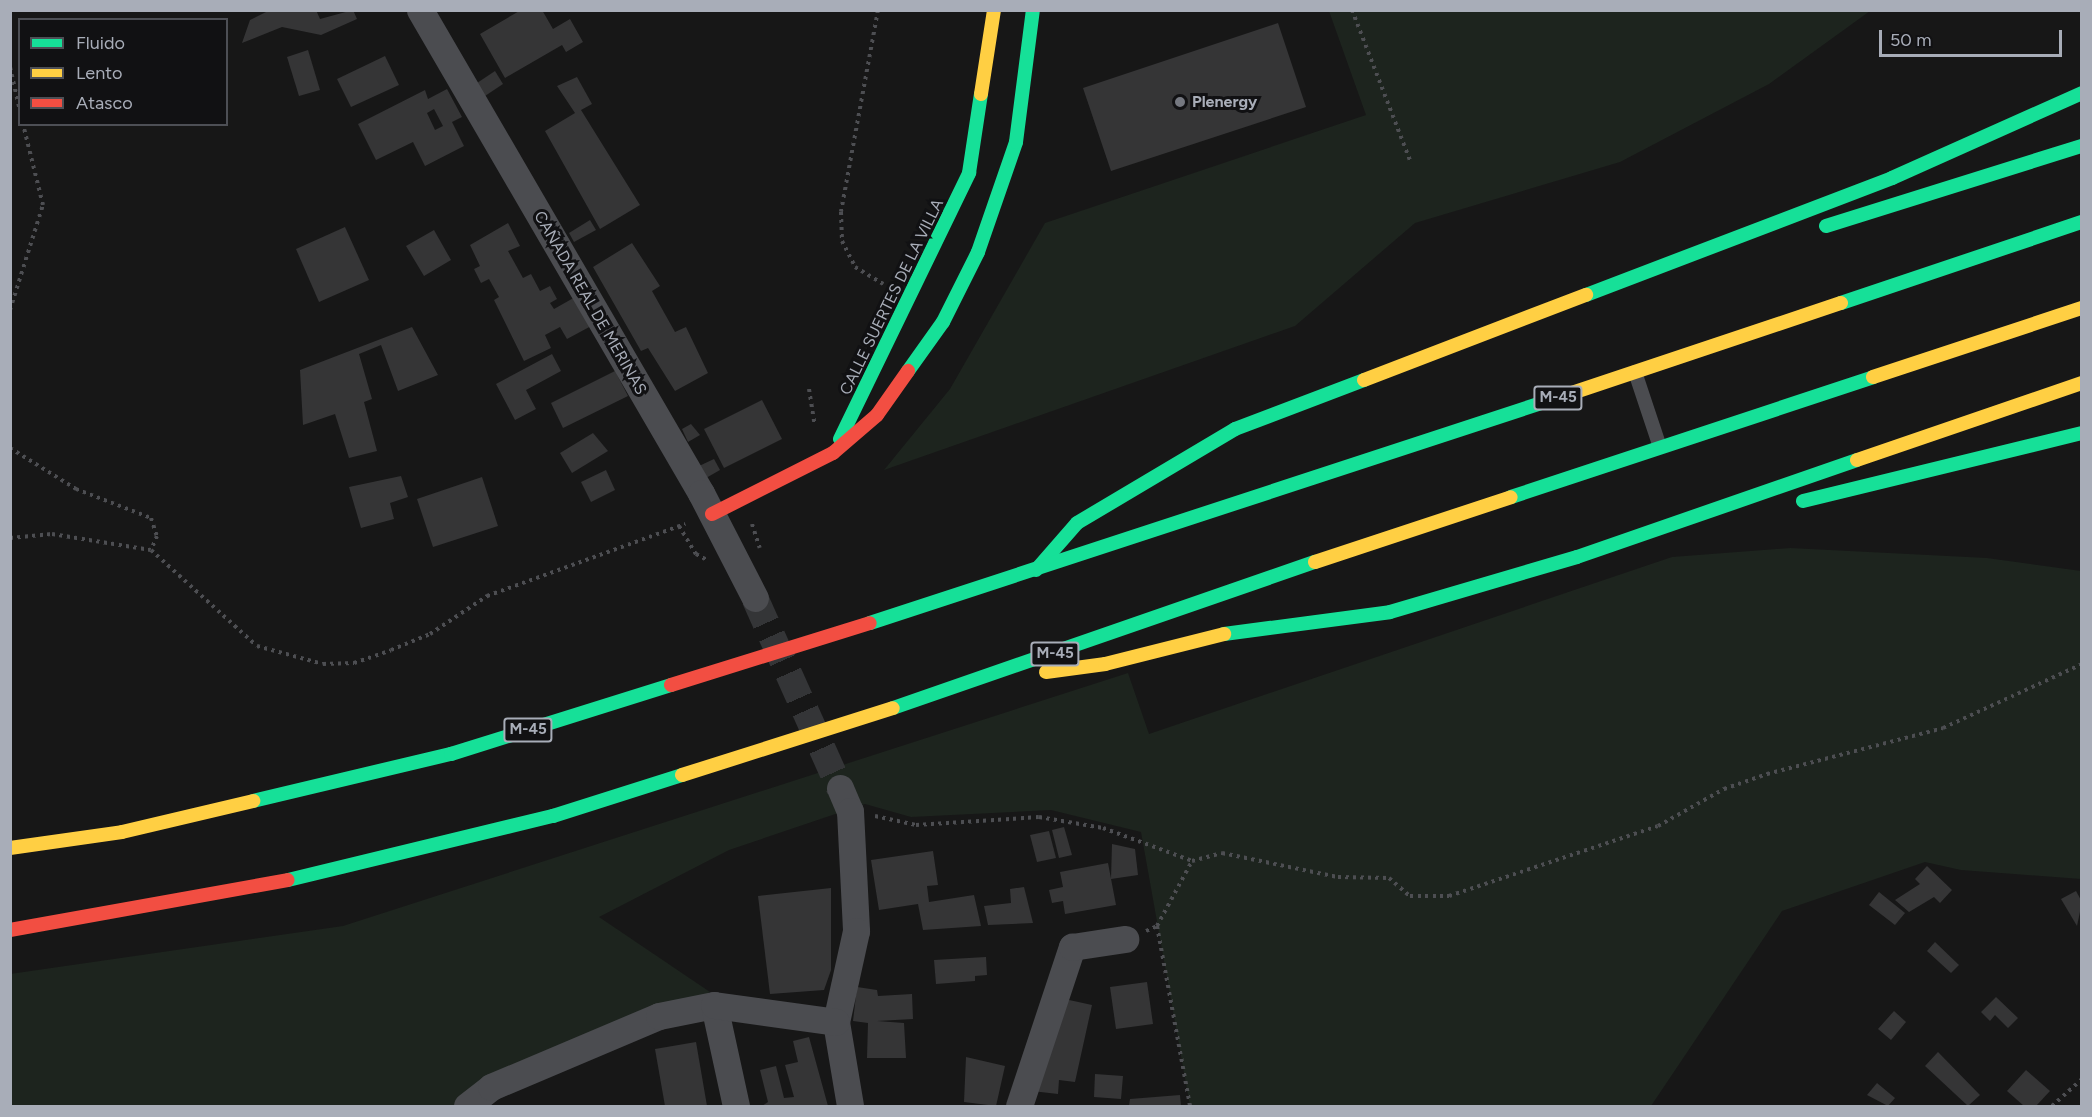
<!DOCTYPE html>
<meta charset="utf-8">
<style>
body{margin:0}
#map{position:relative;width:2092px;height:1117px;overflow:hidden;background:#171717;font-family:Figtree,sans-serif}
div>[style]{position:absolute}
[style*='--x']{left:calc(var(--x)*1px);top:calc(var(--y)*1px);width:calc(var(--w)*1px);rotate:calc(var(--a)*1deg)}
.green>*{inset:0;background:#1d241e}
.building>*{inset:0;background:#353536}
.street-tunnel>*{height:27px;margin-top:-13.5px;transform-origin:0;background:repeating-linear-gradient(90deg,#343537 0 27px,transparent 0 41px)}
.path>*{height:4px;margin-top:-2px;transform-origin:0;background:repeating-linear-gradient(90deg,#4d4e52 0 3px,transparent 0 7.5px)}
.lane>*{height:14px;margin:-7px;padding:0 7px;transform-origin:7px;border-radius:7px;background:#4b4c50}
.street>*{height:27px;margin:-13.5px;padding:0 13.5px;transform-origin:13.5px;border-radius:13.5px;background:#4b4c50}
.fast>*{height:14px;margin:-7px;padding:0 7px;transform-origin:7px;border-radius:7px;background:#16e098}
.slow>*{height:14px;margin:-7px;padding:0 7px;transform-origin:7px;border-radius:7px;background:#ffcf43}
.jam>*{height:14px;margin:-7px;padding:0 7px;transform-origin:7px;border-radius:7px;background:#f24e42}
.dots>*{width:16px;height:16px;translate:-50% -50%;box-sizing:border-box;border:3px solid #111113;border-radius:50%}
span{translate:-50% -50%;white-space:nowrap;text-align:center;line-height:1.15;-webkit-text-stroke:6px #111113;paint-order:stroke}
.shield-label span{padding:2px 4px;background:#111113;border:2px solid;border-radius:4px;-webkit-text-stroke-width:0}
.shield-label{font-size:15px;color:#a8adb8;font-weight:700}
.poi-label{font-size:16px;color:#a8adb8;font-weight:700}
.left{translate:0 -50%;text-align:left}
.street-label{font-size:16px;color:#a8adb8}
.frame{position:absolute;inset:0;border:12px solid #a8adb8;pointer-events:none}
.legend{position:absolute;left:18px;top:18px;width:210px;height:108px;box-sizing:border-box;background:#111113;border:2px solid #4d4f55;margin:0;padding:8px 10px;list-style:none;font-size:18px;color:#a8adb8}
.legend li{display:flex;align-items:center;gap:12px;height:30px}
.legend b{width:30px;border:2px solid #4d4f55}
.scale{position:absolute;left:1879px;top:30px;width:183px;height:27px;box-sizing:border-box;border:3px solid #a8adb8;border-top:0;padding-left:8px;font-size:18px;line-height:21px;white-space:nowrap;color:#a8adb8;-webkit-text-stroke:4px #111113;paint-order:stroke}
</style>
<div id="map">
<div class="green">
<i style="clip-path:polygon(1329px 11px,1870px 11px,1769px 84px,1620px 162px,1415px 223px,1295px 326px,884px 470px,950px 389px,1045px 223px,1366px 115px)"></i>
<i style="clip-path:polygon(1790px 548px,1987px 558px,2081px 571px,2081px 879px,1961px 870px,1925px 862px,1782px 911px,1651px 1106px,1190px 1106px,1141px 832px,1051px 810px,911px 817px,865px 804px,729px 850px,599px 917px,710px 992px,650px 1032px,483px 1106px,11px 1106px,10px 974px,343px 926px,1128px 673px,1149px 734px,1672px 557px)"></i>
</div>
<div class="building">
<i style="clip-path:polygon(270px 10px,316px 10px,320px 19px,353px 10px,357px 19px,321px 35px,282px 27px,242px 43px,250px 20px)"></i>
<i style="clip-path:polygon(521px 10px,542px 10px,553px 29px,570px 19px,583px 42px,566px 52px,562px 45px,505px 78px,480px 34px)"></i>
<i style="clip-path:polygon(1278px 23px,1306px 107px,1111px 171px,1083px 88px)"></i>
<i style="clip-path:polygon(308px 50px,320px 90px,299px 96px,287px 57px)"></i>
<i style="clip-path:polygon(385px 56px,399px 85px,351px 107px,337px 79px)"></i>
<i style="clip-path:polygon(495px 71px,503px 84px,485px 96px,477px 83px)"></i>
<i style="clip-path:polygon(577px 77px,592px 104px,581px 110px,640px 205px,600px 229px,545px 131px,575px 113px,557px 86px)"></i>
<i style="clip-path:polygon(evenodd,447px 89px,462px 117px,452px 122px,464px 146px,425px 166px,413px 142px,376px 160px,358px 124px,425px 90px,428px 99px,447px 89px,434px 109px,443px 126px,435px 130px,427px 113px,434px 109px)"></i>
<i style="clip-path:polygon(590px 220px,596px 230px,574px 242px,569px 233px)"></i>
<i style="clip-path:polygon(508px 223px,520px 246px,508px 251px,523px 278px,531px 274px,540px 291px,550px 286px,557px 299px,550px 303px,554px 309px,577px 296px,593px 325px,567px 339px,560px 327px,545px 335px,551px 348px,524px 361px,494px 300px,499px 297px,489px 279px,481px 283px,474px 269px,480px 266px,470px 245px)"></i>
<i style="clip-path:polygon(345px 227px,369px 280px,319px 302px,296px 249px)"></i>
<i style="clip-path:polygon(434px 230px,451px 260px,424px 276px,406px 246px)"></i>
<i style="clip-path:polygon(632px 243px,660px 286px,652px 291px,675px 332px,686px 327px,708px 373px,675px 391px,648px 348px,641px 351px,593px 267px)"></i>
<i style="clip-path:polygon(412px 327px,438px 375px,398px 391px,381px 345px,359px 354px,372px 399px,364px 402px,377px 451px,349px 458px,335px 414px,303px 425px,300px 370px)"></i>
<i style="clip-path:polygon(552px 354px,561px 371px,526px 390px,536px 409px,515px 420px,496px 384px)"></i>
<i style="clip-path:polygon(615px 371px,628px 396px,563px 428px,551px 403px)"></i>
<i style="clip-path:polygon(762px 400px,782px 439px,724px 468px,704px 429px)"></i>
<i style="clip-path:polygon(691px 424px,700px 435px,688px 442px,682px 429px)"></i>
<i style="clip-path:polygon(593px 433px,608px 451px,572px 473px,560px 453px)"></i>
<i style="clip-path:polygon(714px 459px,720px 470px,706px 478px,699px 466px)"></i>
<i style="clip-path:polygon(606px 470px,615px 490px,591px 502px,581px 482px)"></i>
<i style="clip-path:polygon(401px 476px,408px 497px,390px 503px,394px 519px,361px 528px,349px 487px)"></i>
<i style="clip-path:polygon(482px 477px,498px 526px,433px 547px,417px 499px)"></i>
<i style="clip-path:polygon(1064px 827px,1072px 855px,1059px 858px,1052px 830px)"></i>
<i style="clip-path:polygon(1049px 831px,1056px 858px,1037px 862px,1030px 835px)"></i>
<i style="clip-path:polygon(1112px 844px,1135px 849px,1138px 875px,1111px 879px)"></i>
<i style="clip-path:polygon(933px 851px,938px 885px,927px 886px,929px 902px,974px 895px,981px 926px,923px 930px,918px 904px,879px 910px,871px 860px)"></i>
<i style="clip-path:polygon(1108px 863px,1116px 905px,1065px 914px,1063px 901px,1052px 903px,1049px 890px,1063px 887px,1060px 872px)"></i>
<i style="clip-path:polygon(1927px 866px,1952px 890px,1940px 903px,1934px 897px,1909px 912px,1895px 900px,1920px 884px,1915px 879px)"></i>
<i style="clip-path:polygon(1024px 887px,1033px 923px,988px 925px,984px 906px,1011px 903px,1010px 889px)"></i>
<i style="clip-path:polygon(831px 888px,831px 970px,824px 990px,770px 994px,758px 896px)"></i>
<i style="clip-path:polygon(2076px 891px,2082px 902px,2077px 926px,2061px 899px)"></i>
<i style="clip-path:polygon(1879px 892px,1905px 913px,1895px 925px,1869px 905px)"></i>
<i style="clip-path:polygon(1935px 942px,1959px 965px,1951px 973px,1927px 951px)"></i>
<i style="clip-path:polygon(986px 957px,987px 975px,975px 976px,975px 981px,936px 984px,934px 960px)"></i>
<i style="clip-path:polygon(1147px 982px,1153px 1024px,1116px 1029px,1110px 987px)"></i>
<i style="clip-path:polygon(857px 987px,877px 990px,878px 996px,912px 994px,913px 1019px,877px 1021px,904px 1023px,906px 1058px,867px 1058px,868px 1023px,853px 1021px)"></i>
<i style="clip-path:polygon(1996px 997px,2018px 1018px,2008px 1028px,1995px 1015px,1990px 1021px,1981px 1012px)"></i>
<i style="clip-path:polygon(1060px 998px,1092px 1005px,1075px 1082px,1059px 1080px,1058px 1094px,1032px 1091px)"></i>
<i style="clip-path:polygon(1894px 1011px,1906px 1022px,1891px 1040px,1878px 1029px)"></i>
<i style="clip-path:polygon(809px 1037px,828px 1106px,762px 1106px,768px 1102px,760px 1070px,776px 1066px,784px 1098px,794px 1097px,785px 1065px,798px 1062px,793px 1041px)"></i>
<i style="clip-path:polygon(696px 1042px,707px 1106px,665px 1106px,655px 1049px)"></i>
<i style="clip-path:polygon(1938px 1052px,1980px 1095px,1968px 1106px,1925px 1066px)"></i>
<i style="clip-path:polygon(966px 1057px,1005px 1066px,996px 1106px,964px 1102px)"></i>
<i style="clip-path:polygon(2026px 1070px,2050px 1091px,2036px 1106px,2024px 1106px,2007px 1091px)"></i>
<i style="clip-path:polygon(1095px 1074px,1123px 1076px,1121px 1099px,1094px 1097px)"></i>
<i style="clip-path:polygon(1877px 1083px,1895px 1098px,1888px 1106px,1867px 1095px)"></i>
<i style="clip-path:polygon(1180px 1095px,1181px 1106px,1129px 1106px,1130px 1099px)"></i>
</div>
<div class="street-tunnel">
<i style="--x:755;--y:598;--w:208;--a:65.9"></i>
</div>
<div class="path">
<i style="--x:878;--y:10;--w:205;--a:100.4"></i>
<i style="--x:841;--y:212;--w:29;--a:88"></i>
<i style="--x:842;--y:241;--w:29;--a:63"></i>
<i style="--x:855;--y:267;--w:33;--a:31"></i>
<i style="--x:1352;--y:10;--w:161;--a:68.9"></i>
<i style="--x:10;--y:67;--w:45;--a:77.2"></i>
<i style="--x:10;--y:310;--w:110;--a:-72.6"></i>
<i style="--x:43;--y:205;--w:83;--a:-103.9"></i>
<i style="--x:809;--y:389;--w:37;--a:81"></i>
<i style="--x:10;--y:448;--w:78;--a:31.8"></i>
<i style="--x:76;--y:489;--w:80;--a:21.1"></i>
<i style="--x:151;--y:518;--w:19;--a:72"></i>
<i style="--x:157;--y:536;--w:15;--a:113"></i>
<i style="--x:752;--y:524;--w:25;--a:72"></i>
<i style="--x:679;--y:526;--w:33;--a:59"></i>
<i style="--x:696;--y:554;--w:13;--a:29"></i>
<i style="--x:10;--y:538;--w:42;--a:-5.4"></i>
<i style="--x:52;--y:534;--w:100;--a:9.2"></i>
<i style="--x:151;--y:550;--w:143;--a:42.2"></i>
<i style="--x:257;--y:646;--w:68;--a:15.3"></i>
<i style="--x:323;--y:664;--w:31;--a:-2"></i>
<i style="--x:354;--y:663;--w:39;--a:-19"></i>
<i style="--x:391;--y:650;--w:42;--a:-22.3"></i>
<i style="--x:430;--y:634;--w:69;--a:-33.7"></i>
<i style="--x:487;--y:596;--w:211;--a:-20"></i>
<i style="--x:875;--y:816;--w:42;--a:12.4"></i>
<i style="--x:916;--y:825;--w:123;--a:-3.7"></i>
<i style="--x:1039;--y:817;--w:65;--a:9.8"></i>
<i style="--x:1103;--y:828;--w:95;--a:20.3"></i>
<i style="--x:1192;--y:861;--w:31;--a:-15"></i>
<i style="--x:1222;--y:853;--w:118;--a:11.7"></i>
<i style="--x:1338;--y:877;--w:51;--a:1.1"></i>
<i style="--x:1389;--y:878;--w:28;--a:41"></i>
<i style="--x:1410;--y:896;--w:39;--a:0"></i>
<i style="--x:1449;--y:896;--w:220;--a:-18.5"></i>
<i style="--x:1658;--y:826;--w:76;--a:-29.3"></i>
<i style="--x:1724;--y:789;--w:46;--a:-19.2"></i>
<i style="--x:1767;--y:774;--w:182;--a:-14.6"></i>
<i style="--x:1943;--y:728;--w:153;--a:-24.7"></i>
<i style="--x:1157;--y:926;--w:183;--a:79.6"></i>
<i style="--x:1146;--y:931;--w:12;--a:-24"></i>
<i style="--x:1157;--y:926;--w:74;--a:-61.7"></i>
<i style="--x:2052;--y:1106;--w:40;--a:-42"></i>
</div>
<div class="lane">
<i style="--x:1635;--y:372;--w:79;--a:71.6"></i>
</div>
<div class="street">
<i style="--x:420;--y:10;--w:559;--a:59.81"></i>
<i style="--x:701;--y:493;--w:118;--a:62.8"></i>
<i style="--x:840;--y:788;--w:25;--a:67"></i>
<i style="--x:850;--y:811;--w:120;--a:87.1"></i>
<i style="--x:856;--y:931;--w:93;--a:102.4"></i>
<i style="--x:836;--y:1022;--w:85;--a:80.5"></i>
<i style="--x:467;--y:1106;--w:31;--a:-38"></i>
<i style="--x:491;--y:1087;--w:182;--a:-22.9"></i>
<i style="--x:659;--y:1016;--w:56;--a:-11.3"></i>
<i style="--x:736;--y:1106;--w:103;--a:-102.3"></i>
<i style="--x:714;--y:1005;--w:123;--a:7.9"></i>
<i style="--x:1019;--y:1106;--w:168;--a:-71.6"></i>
<i style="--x:1072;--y:947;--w:54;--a:-8.6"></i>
</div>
<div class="fast">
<i style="--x:1826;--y:226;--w:268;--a:-17.4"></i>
<i style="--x:1586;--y:295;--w:328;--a:-20.9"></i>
<i style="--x:1892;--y:178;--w:208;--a:-24.1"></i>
<i style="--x:1841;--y:303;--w:254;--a:-18.6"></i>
<i style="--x:908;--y:371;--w:60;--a:-54.5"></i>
<i style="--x:943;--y:322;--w:78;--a:-63.4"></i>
<i style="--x:978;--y:252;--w:116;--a:-70.9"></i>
<i style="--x:1016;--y:142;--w:133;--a:-82.7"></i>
<i style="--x:840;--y:439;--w:296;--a:-64.1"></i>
<i style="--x:969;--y:173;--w:80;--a:-81.4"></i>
<i style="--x:1511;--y:497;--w:381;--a:-18.3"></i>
<i style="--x:1803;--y:501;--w:287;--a:-13.7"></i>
<i style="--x:1036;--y:570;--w:62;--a:-48.9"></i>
<i style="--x:1077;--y:523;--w:184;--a:-30.7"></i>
<i style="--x:1235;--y:429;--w:138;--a:-20.8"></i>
<i style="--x:870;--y:623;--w:732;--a:-18.14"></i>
<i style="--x:1224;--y:634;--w:167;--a:-7.5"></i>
<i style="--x:1390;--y:612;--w:195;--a:-16.4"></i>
<i style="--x:1577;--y:557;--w:296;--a:-19.1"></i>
<i style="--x:893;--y:708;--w:447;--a:-19.1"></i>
<i style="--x:253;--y:801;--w:204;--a:-13.4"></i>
<i style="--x:451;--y:754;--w:231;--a:-17.4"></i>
<i style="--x:288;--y:880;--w:273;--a:-13.6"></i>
<i style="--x:553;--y:816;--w:135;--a:-17.6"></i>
</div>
<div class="slow">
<i style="--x:981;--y:94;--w:85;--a:-81.2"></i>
<i style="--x:1873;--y:377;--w:220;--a:-18.3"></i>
<i style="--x:1364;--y:380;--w:238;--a:-21"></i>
<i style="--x:1566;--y:395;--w:290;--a:-18.5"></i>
<i style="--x:1857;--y:460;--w:238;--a:-18.9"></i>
<i style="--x:1315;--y:562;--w:206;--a:-18.3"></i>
<i style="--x:1046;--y:672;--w:60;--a:-7.7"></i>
<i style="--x:1105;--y:664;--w:123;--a:-14.1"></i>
<i style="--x:682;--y:775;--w:221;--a:-17.6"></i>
<i style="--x:10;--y:848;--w:113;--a:-8.1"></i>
<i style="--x:122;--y:832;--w:135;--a:-13.3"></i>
</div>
<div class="jam">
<i style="--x:712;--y:514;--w:136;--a:-26.8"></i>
<i style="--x:833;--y:453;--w:58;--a:-40.8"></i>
<i style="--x:877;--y:415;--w:54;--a:-54.8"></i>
<i style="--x:671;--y:685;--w:208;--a:-17.3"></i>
<i style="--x:10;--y:930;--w:282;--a:-10.2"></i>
</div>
<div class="dots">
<i style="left:1180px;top:102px;background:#757880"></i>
</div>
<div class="shield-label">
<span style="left:1558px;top:398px">M-45</span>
<span style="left:1055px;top:654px">M-45</span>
<span style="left:528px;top:730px">M-45</span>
</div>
<div class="poi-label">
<span class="left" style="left:1192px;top:102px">Plenergy</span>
</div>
<div class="street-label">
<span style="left:892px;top:297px;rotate:-64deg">CALLE SUERTES DE LA VILLA</span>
<span style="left:590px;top:303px;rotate:60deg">CAÑADA REAL DE MERINAS</span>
</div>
<div class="frame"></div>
<ul class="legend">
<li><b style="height:8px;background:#16e098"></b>Fluido</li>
<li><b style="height:8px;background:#ffcf43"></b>Lento</li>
<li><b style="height:8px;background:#f24e42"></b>Atasco</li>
</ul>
<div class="scale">50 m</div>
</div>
